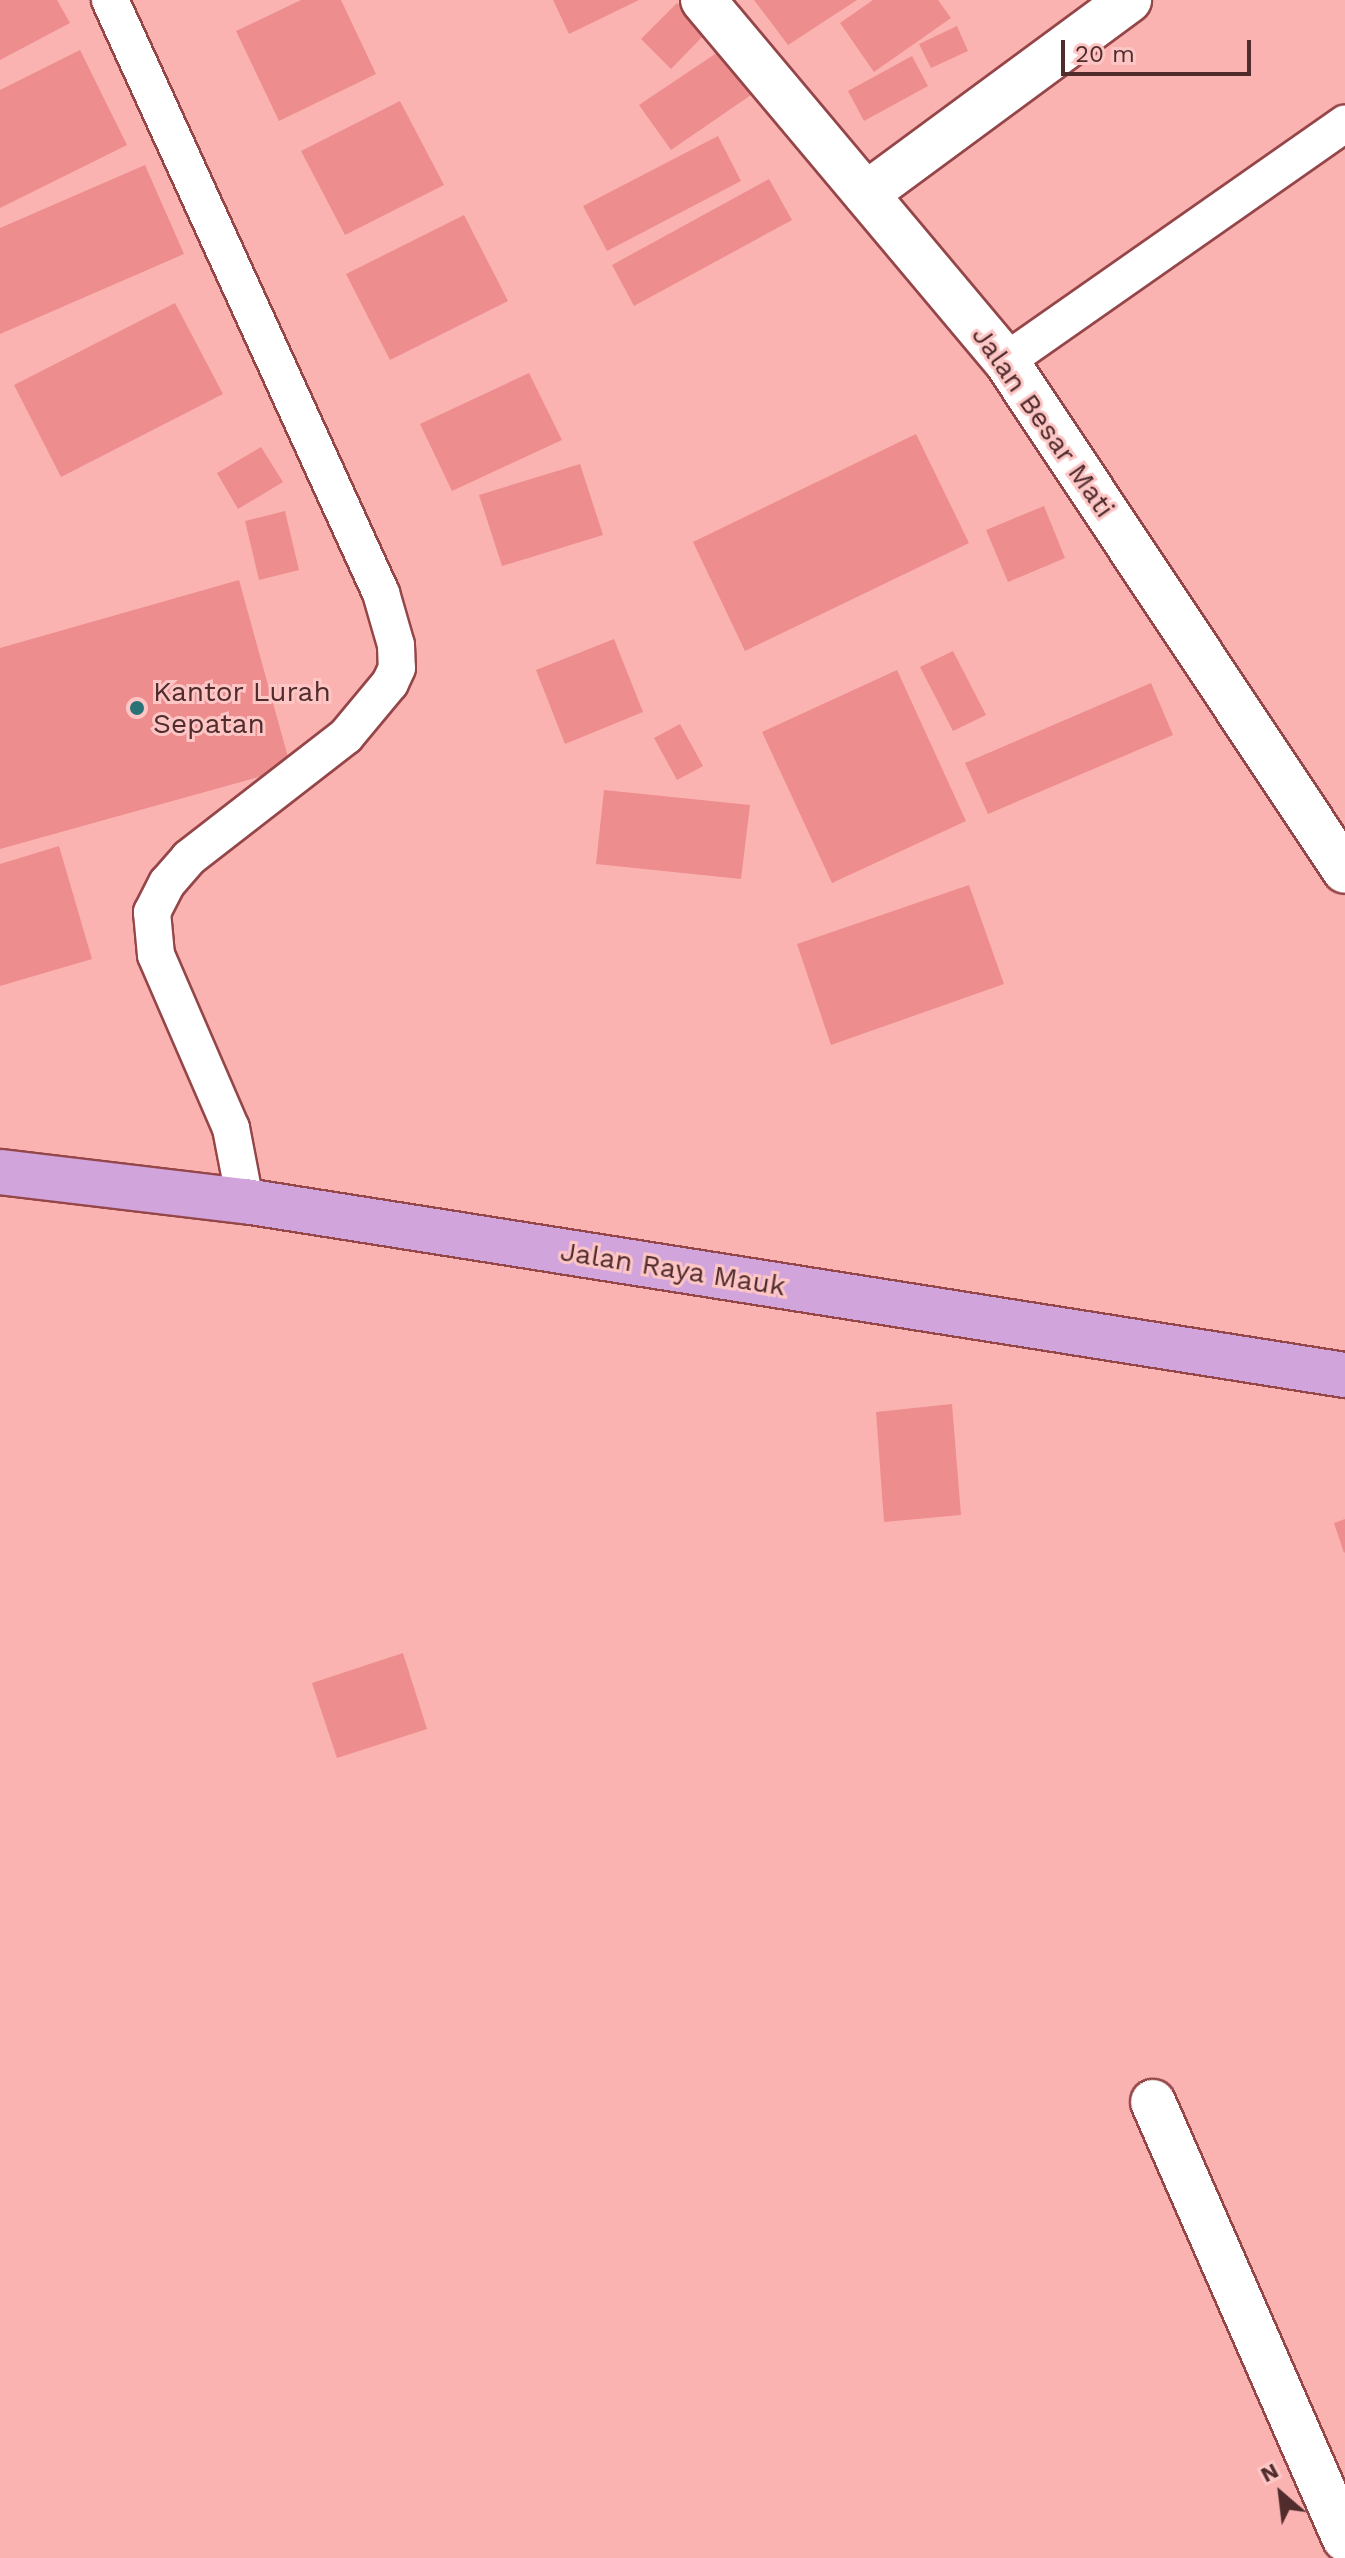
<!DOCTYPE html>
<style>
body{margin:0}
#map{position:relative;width:1345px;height:2558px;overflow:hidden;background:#fbb3b2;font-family:"Work Sans",sans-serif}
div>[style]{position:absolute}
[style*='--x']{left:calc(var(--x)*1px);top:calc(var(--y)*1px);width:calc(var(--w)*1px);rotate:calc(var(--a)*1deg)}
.building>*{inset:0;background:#ed8d8e}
.roads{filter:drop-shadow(2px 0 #954649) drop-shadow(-2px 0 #954649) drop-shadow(0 2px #954649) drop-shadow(0 -2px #954649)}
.lane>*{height:36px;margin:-18px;padding:0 18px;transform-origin:18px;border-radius:18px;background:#fff}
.street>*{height:44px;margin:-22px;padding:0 22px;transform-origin:22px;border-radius:22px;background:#fff}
.primary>*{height:44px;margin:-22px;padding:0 22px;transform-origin:22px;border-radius:22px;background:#d1a4dc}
.dots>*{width:22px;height:22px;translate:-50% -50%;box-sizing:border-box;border:4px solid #fdc6c5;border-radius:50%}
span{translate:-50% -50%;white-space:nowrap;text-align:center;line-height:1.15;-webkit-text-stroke:6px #fdc6c5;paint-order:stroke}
.street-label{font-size:28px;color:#502c2d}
.poi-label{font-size:28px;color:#502c2d}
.left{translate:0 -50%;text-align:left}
.north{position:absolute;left:1241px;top:2454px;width:80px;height:80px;-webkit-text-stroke:6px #fdc6c5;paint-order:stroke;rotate:332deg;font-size:22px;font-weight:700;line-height:32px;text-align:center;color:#502c2d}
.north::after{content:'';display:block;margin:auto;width:28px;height:36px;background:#502c2d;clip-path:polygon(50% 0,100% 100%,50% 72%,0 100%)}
.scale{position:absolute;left:1061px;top:40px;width:190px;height:36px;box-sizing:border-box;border:4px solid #502c2d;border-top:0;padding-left:10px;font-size:24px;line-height:28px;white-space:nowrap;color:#502c2d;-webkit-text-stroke:6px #fdc6c5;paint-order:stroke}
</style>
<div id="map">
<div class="building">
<i style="clip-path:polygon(0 0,57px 0,70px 23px,0 60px)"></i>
<i style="clip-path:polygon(301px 0,341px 0,376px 74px,279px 121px,236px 31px)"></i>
<i style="clip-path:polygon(553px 0,639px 0,569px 34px)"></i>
<i style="clip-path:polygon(754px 0,857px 0,788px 45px)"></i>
<i style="clip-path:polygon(873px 0,938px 0,951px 18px,874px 72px,840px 23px)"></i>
<i style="clip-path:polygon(677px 3px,707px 32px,671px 69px,641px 39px)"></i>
<i style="clip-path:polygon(957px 26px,968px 51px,931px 68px,919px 44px)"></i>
<i style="clip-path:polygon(80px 50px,127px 145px,0 208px,0 90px)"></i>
<i style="clip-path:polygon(721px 50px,751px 95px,671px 150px,639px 105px)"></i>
<i style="clip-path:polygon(912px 56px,928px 86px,864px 121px,848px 91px)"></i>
<i style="clip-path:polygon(400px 101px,444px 185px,345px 235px,301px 151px)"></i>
<i style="clip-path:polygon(718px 136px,741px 181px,607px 251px,583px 206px)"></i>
<i style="clip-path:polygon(145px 165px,184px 254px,0 334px,0 228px)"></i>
<i style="clip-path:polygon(769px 179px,792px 220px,634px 306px,612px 265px)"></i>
<i style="clip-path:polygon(464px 215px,508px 301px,390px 360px,346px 274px)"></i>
<i style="clip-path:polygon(175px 303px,223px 394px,61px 477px,14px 385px)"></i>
<i style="clip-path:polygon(529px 373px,562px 440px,452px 491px,420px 424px)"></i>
<i style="clip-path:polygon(916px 434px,969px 543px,745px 651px,693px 542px)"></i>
<i style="clip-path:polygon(261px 447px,283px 482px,238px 509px,217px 473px)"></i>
<i style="clip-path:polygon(580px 464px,603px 535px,502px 566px,479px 495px)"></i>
<i style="clip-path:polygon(1044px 506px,1065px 558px,1008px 582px,986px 530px)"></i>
<i style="clip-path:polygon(285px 511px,299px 570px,259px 580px,245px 521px)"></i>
<i style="clip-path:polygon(239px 580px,291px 768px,0 849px,0 648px)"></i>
<i style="clip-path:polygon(614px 639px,643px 712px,565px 744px,536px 670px)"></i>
<i style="clip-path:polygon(953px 651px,986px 715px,953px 731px,920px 667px)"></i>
<i style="clip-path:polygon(897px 670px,966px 821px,832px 883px,762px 732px)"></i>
<i style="clip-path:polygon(1151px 683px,1173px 735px,988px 814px,965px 763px)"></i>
<i style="clip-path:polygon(680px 724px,703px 766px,677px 780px,654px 738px)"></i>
<i style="clip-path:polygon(604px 790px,750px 805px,741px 879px,596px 864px)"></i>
<i style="clip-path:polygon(59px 846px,92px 959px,0 986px,0 864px)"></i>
<i style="clip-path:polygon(969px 885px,1004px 984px,831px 1045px,797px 944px)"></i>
<i style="clip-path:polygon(952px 1404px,961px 1515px,884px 1522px,876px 1412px)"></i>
<i style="clip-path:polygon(1345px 1519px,1345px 1552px,1344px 1553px,1334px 1523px)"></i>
<i style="clip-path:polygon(403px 1653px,427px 1729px,337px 1758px,312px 1683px)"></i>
</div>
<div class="roads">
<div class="lane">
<i style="--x:110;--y:0;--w:652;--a:65.44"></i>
<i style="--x:381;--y:593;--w:54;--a:73.9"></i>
<i style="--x:396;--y:645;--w:23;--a:88"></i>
<i style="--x:397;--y:668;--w:17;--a:115"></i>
<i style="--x:390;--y:683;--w:69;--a:129.7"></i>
<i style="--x:346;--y:736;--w:199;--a:142.2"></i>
<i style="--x:189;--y:858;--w:33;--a:131"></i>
<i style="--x:167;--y:883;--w:33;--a:117"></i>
<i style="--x:152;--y:912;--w:43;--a:84.7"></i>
<i style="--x:156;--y:955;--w:189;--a:66.6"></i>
<i style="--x:231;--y:1128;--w:74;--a:79.1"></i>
<i style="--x:1006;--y:361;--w:414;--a:-35"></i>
</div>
<div class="street">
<i style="--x:703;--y:0;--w:471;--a:50"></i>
<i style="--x:1006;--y:361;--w:612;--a:56.39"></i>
<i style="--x:866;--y:194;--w:327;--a:-36.4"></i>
<i style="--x:1153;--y:2102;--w:477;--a:66.3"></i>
</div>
<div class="primary">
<i style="--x:0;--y:1172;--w:247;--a:6.8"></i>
<i style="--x:245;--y:1201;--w:1114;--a:8.99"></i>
</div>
</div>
<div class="dots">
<i style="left:137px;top:708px;background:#297377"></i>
</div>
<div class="street-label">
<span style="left:1043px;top:422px;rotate:55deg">Jalan Besar Mati</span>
<span style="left:673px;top:1269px;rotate:9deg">Jalan Raya Mauk</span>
</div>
<div class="poi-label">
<span class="left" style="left:153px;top:708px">Kantor Lurah<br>Sepatan</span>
</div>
<div class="north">N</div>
<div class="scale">20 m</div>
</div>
